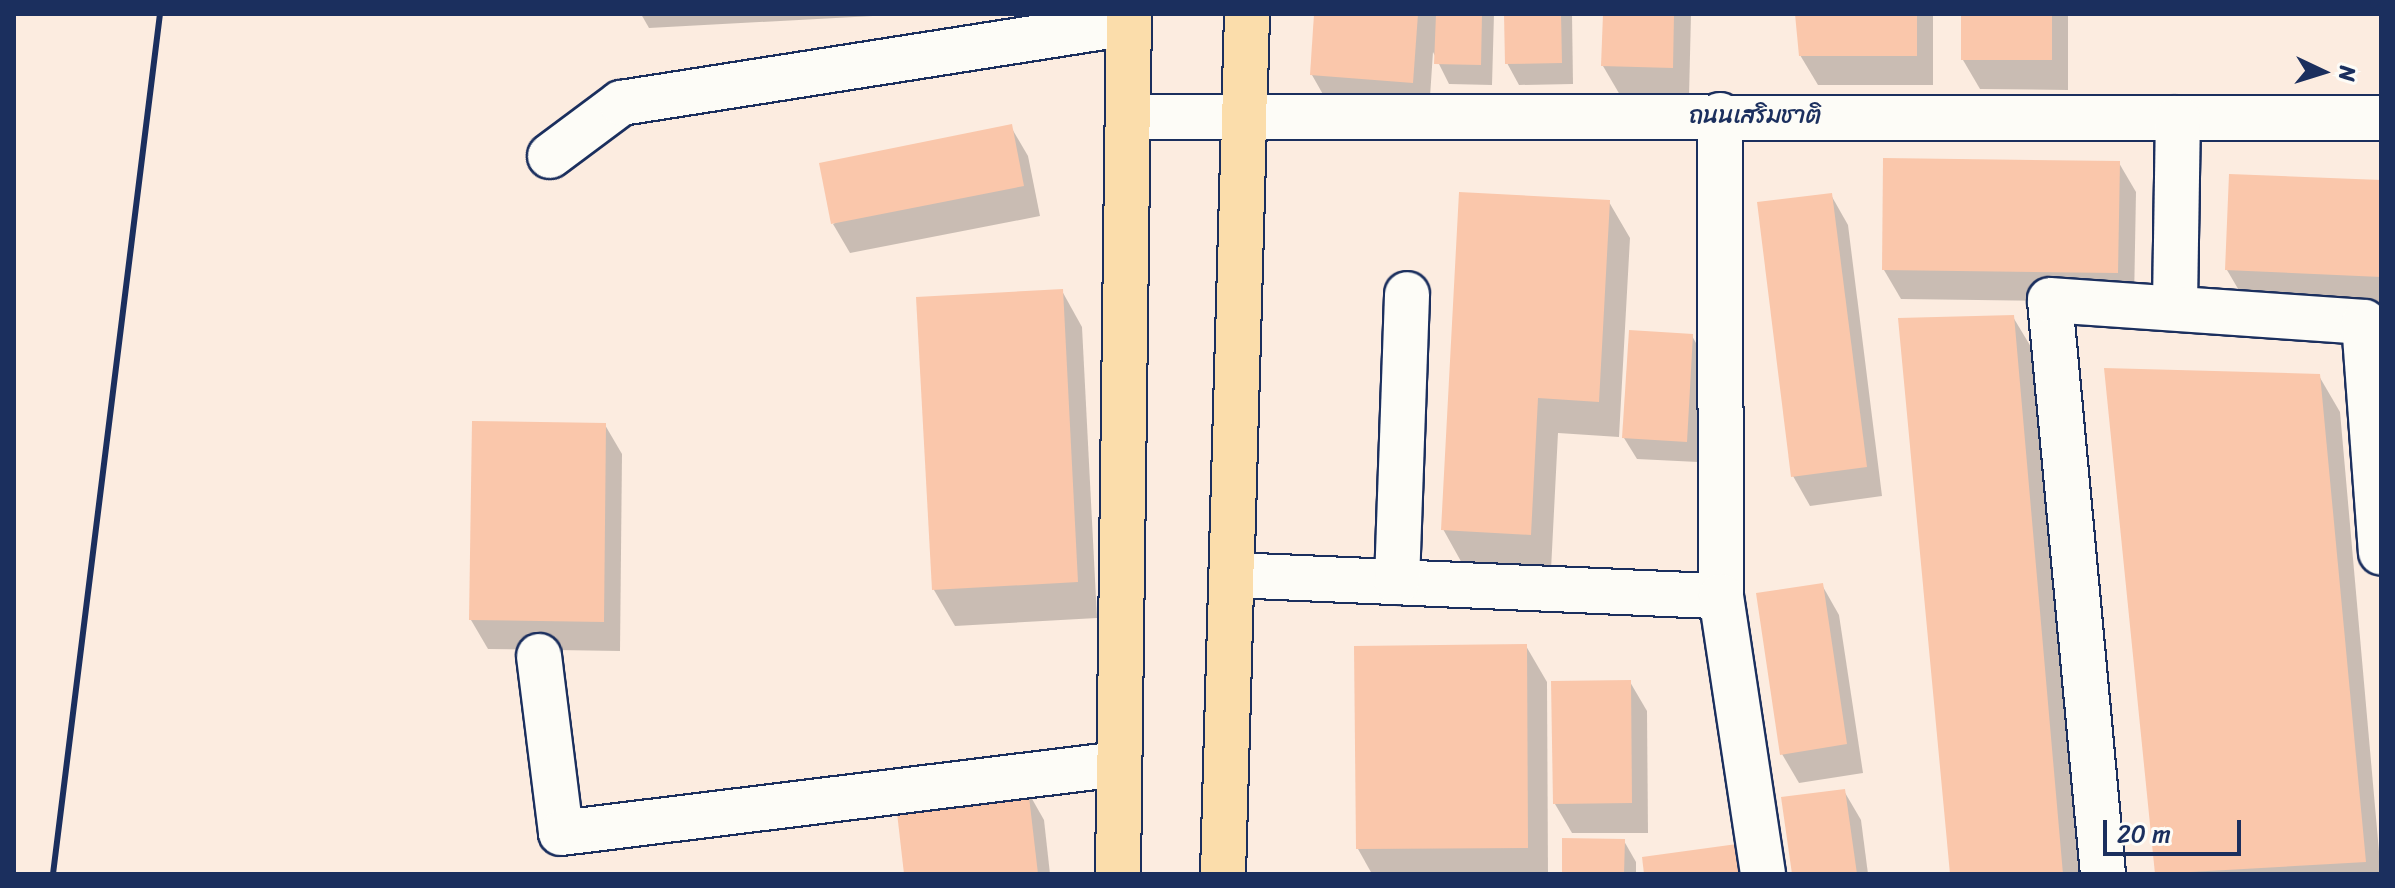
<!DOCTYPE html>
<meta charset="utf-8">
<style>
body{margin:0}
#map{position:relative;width:2395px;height:888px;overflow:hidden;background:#fcece0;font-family:Sriracha,"Playpen Sans Thai",sans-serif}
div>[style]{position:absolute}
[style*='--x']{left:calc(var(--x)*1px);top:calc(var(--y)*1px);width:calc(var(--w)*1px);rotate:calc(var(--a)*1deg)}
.shadow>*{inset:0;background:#0003}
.building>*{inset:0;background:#fac7ab}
.roads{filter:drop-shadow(2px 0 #1b2f5e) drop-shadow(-2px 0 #1b2f5e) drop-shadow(0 2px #1b2f5e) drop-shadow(0 -2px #1b2f5e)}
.minor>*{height:44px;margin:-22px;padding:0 22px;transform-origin:22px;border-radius:22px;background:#fdfcf7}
.major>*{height:44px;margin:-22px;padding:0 22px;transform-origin:22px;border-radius:22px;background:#fbddab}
.rail>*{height:6px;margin:-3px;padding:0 3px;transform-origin:3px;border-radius:3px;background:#1b2f5e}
span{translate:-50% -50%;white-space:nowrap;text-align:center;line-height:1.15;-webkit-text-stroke:6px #fdfcf7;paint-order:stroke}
.street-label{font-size:24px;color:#1b2f5e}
.frame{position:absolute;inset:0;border:16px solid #1b2f5e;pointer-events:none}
.north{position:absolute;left:2283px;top:32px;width:80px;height:80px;-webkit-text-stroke:6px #fdfcf7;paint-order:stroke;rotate:94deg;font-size:22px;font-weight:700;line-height:32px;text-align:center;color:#1b2f5e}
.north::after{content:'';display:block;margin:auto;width:28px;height:36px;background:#1b2f5e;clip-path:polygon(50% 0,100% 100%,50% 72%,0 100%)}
.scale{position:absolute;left:2103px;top:820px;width:138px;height:36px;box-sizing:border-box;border:4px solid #1b2f5e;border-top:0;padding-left:10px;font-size:24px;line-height:28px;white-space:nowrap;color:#1b2f5e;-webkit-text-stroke:6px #fdfcf7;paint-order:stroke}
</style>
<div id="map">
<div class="shadow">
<i style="clip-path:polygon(641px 14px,910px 14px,649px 28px)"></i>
<i style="clip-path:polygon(1316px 14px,1494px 14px,1492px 85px,1449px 84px,1433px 52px,1429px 112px,1329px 105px,1312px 75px)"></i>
<i style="clip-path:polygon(1506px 14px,1572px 14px,1573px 84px,1519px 85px,1507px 63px)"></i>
<i style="clip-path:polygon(1605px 14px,1691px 14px,1689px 97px,1620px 95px,1603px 66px)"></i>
<i style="clip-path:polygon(1797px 14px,1933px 14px,1933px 85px,1818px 85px,1800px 55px)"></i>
<i style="clip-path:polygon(1963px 14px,2068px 14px,2068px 90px,1980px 89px,1963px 60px)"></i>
<i style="clip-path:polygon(1011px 127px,1028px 156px,1040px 216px,850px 253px,833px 224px)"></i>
<i style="clip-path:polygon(2119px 163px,2136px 192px,2134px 302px,1901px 299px,1884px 270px)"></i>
<i style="clip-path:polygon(2381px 182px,2381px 305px,2244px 299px,2227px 270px)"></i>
<i style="clip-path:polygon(1831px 195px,1848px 225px,1882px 496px,1810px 506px,1793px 476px)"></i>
<i style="clip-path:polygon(1609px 202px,1630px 238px,1619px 437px,1558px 433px,1551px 570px,1463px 565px,1443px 529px)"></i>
<i style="clip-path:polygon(1062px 291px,1082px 327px,1097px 618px,955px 626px,934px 590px,918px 299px)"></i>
<i style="clip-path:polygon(2013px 317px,2034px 352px,2079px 874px,1952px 874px)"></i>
<i style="clip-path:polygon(1692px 336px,1704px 357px,1698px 462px,1637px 459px,1624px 438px)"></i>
<i style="clip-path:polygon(2107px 370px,2319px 376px,2340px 412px,2381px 874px,2157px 874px)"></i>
<i style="clip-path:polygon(605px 425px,622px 454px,620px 651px,488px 649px,471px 620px)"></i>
<i style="clip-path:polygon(1822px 585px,1839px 615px,1863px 773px,1799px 783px,1782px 754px)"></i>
<i style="clip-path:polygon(1526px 646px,1547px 682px,1548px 874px,1372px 874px,1358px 849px)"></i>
<i style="clip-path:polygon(1630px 682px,1647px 711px,1648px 833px,1572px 833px,1555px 804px)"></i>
<i style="clip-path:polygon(1027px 790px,1044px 820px,1050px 874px,906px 874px)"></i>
<i style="clip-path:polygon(1844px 791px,1861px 820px,1868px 874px,1794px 874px)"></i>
<i style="clip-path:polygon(1624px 841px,1636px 862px,1636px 874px,1564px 874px)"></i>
</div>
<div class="building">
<i style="clip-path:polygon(1314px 14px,1418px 14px,1413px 83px,1310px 75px)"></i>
<i style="clip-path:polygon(1436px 14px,1482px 14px,1481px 65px,1434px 64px)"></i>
<i style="clip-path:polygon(1504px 14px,1561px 14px,1562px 63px,1505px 64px)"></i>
<i style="clip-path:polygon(1603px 14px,1674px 14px,1673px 68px,1601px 66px)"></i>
<i style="clip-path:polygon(1795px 14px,1917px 14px,1917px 56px,1799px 56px)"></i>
<i style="clip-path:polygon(1961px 14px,2052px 14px,2052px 60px,1961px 60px)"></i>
<i style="clip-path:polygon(1012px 124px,1024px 186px,831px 224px,819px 163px)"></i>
<i style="clip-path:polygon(1883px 158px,2120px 161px,2118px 273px,1882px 270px)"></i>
<i style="clip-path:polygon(2229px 174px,2381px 180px,2381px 277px,2225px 270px)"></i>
<i style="clip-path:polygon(1459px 192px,1610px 200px,1599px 402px,1538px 398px,1531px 535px,1441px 530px)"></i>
<i style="clip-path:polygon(1832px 193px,1867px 467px,1791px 477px,1757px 202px)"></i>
<i style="clip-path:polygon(1063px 289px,1078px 582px,932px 590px,916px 297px)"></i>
<i style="clip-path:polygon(2014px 315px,2063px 874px,1950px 874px,1898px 318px)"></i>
<i style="clip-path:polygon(1629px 330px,1693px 334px,1687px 442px,1622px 438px)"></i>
<i style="clip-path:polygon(2104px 368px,2320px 374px,2366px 862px,2155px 874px)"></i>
<i style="clip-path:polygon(472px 421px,606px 423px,604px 622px,469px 620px)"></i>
<i style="clip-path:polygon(1823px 583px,1847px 744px,1780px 755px,1756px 593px)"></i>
<i style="clip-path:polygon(1527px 644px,1528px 848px,1356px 849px,1354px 646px)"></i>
<i style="clip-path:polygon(1631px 680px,1632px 803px,1553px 804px,1551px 681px)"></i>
<i style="clip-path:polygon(1028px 788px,1038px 874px,904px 874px,896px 804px)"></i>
<i style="clip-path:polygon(1845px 789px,1857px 874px,1792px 874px,1781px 797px)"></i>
<i style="clip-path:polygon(1562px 838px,1625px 839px,1624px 874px,1562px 874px)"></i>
<i style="clip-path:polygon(1737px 844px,1740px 874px,1644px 874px,1642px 857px)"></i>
</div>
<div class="roads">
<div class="minor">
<i style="--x:1720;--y:115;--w:481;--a:89.9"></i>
<i style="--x:1128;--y:117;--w:1253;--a:0.05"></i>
<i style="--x:550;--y:156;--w:89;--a:-36.7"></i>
<i style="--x:621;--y:103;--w:514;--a:-8.95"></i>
<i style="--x:2175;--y:305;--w:187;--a:-89.1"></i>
<i style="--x:1232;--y:575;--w:489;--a:2.5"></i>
<i style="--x:1721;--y:596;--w:281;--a:81.4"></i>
<i style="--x:1397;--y:582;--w:288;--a:-88"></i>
<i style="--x:539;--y:656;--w:178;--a:82.9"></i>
<i style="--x:561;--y:833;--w:562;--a:-7.05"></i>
<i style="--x:2103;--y:874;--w:576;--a:-95.28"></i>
<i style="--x:2050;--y:300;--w:315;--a:4"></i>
<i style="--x:2364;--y:322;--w:231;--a:85.8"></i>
</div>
<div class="major">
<i style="--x:1118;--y:874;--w:860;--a:-89.27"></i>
<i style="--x:1223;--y:874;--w:860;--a:-88.4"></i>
</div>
</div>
<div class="rail">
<i style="--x:53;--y:874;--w:867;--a:-82.91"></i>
</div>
<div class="street-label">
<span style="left:1755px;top:116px">ถนนเสริมชาติ</span>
</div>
<div class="frame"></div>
<div class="north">N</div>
<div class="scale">20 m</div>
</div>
